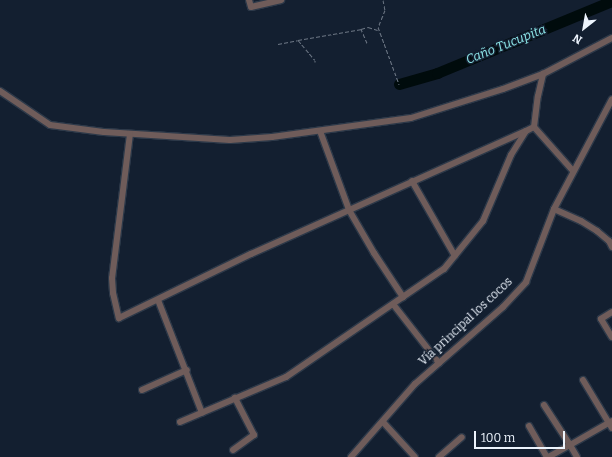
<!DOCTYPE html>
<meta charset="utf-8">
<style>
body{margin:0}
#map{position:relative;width:612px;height:457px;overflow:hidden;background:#131f30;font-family:Bitter,serif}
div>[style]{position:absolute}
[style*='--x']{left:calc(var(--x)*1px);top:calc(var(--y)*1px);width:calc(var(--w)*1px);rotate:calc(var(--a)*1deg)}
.river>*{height:11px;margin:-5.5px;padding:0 5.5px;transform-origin:5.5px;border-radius:5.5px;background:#000b0c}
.path>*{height:1px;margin-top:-0.5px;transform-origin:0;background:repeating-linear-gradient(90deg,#6c7684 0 4px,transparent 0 6px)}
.roads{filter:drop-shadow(1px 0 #2d3949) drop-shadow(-1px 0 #2d3949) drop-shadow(0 1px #2d3949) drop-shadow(0 -1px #2d3949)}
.minor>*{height:6px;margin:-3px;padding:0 3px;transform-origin:3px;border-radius:3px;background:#6f5c5a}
span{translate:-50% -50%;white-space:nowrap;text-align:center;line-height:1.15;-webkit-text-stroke:3px #131f30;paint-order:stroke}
.street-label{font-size:12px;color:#edf4fd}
.water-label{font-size:13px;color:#8be4e6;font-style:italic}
.north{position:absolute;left:564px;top:8px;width:40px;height:40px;-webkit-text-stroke:3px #131f30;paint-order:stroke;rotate:211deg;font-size:11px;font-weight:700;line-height:16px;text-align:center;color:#edf4fd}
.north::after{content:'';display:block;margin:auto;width:14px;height:18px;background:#edf4fd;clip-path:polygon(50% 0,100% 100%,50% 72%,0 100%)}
.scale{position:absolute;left:474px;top:431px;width:91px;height:18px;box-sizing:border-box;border:2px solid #edf4fd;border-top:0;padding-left:5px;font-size:12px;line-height:14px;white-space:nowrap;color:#edf4fd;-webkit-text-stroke:3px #131f30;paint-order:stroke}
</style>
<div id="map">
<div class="river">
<i style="--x:399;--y:84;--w:40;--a:-16"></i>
<i style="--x:437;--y:73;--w:189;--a:-22.4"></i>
</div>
<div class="path">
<i style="--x:383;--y:0;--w:10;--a:79"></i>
<i style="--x:385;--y:10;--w:18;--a:112"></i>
<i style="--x:378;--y:27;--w:61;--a:69.8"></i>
<i style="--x:298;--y:40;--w:65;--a:-9.8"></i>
<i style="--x:367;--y:43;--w:15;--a:-113"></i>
<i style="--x:361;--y:29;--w:7;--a:-16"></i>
<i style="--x:368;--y:27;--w:10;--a:17"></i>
<i style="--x:278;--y:44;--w:20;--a:-11"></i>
<i style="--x:298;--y:40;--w:26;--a:50"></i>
<i style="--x:315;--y:60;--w:2;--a:90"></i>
</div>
<div class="roads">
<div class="minor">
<i style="--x:249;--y:0;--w:7;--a:74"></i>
<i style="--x:251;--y:7;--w:31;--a:-13"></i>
<i style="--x:0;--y:91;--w:60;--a:34.2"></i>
<i style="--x:50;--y:125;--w:54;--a:7.4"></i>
<i style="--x:104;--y:132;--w:126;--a:3.6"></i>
<i style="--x:230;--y:140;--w:42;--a:-4.1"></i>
<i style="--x:272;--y:137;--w:140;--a:-7.8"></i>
<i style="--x:411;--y:118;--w:96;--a:-17.5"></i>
<i style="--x:503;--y:89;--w:43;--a:-20.6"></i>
<i style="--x:543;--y:74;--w:78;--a:-27.6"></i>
<i style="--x:534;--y:127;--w:59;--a:48.4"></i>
<i style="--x:320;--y:131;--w:84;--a:69.8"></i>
<i style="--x:349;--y:210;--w:50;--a:59.8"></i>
<i style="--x:374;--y:253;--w:53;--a:56.6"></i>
<i style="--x:130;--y:134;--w:145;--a:97.1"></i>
<i style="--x:112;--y:278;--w:15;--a:86"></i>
<i style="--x:113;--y:293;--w:26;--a:77"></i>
<i style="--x:119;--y:318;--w:147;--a:-25.9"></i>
<i style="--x:251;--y:254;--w:301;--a:-24.1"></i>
<i style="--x:412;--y:181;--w:86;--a:60.2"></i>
<i style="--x:554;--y:209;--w:30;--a:24"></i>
<i style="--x:581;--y:221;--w:19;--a:32"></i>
<i style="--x:597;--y:231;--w:16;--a:40"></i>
<i style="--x:609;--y:241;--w:7;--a:63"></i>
<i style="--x:158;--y:300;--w:121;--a:68.7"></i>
<i style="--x:393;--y:304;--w:75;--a:52.1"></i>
<i style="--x:612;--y:312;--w:13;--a:148"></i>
<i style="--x:601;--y:319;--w:21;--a:59"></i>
<i style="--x:583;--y:380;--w:56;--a:58.9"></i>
<i style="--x:142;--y:390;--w:49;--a:-24"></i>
<i style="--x:544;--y:405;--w:48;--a:57"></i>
<i style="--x:570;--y:445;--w:25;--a:151"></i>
<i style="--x:180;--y:422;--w:115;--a:-23"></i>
<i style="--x:286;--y:377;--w:191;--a:-34.4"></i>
<i style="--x:444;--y:269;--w:62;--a:-50.9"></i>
<i style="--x:483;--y:221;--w:72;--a:-67"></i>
<i style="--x:511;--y:155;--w:28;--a:-58"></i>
<i style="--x:526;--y:131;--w:9;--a:-27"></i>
<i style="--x:534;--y:127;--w:31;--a:-83"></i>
<i style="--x:538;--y:96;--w:23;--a:-77"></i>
<i style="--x:383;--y:422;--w:47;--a:47.6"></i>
<i style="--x:529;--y:426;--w:36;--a:60"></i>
<i style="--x:233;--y:450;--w:26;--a:-36"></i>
<i style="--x:254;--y:435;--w:42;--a:-117.2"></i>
<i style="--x:351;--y:457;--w:97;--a:-48.8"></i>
<i style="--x:415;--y:384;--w:117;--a:-41.2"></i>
<i style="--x:503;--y:307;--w:34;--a:-47"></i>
<i style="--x:526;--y:282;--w:78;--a:-69"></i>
<i style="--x:554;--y:209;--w:124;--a:-62.2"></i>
<i style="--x:439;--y:457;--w:30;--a:-41"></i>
<i style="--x:577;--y:457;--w:14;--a:-120"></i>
<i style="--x:570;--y:445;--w:48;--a:-29.7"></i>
</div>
</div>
<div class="street-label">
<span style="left:466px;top:322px;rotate:-43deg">Vía principal los cocos</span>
</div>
<div class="water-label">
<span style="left:506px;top:45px;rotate:-22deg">Caño Tucupita</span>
</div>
<div class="north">N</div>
<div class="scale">100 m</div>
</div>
